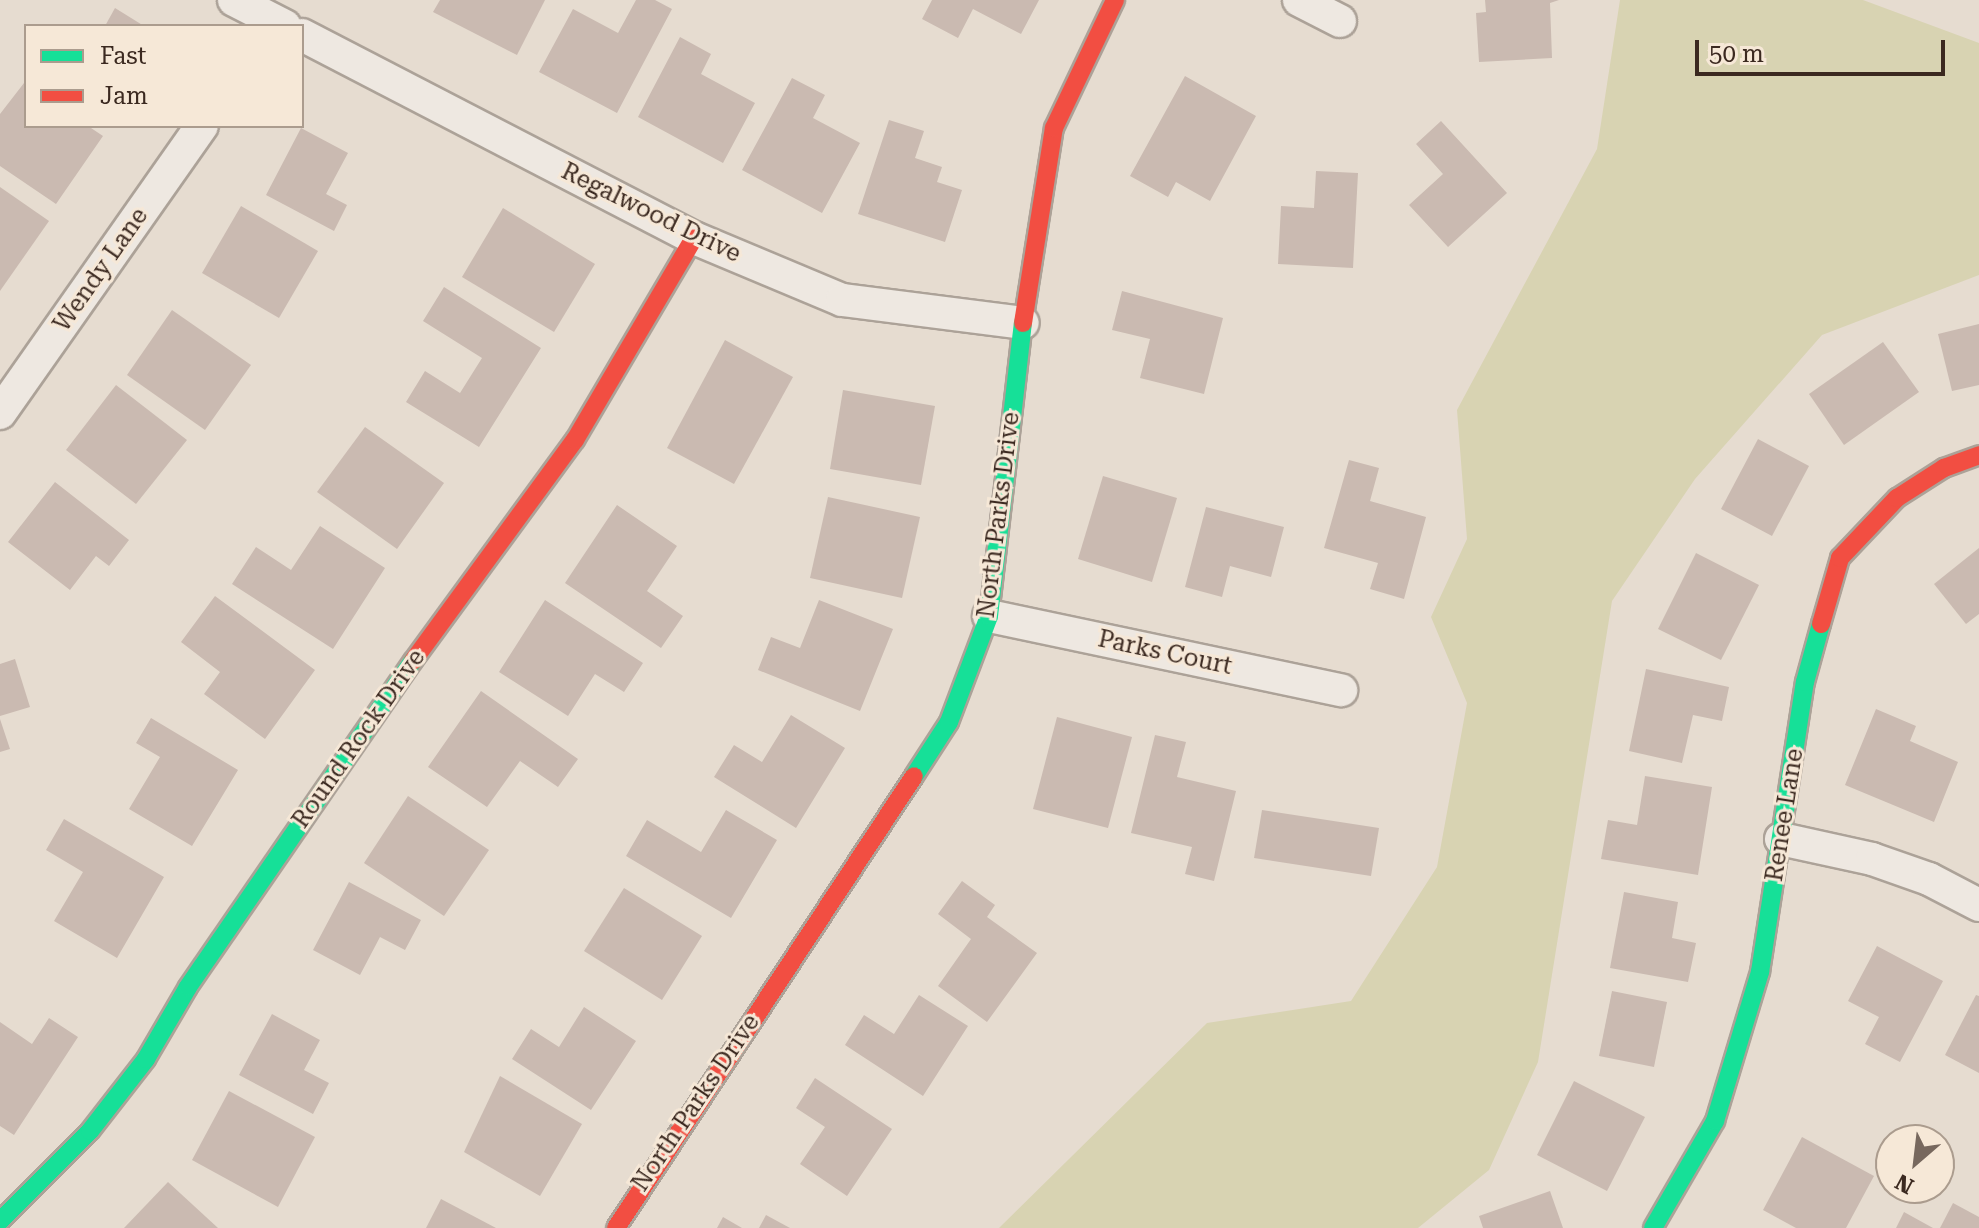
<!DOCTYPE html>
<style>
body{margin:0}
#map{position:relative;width:1979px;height:1228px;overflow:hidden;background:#e6dcd0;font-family:"Roboto Serif",serif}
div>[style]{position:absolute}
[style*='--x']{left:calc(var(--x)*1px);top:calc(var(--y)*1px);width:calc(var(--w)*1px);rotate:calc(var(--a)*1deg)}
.green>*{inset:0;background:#d8d3b2}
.building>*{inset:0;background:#cabab1}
.roads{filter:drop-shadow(2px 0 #aca298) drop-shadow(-2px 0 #aca298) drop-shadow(0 2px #aca298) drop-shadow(0 -2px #aca298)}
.street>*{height:32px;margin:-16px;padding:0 16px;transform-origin:16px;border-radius:16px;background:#eee8e1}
.fast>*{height:18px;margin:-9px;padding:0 9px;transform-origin:9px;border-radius:9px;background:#16e098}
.jam>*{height:18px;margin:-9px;padding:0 9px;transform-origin:9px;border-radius:9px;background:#f24e42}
span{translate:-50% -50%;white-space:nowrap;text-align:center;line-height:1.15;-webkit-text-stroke:6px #f6e8d7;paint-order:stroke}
.street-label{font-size:24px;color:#3b2920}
.legend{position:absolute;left:24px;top:24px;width:280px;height:104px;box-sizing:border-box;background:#f6e8d7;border:2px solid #ab9c8e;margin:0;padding:10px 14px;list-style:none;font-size:24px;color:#3b2920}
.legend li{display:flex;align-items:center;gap:16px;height:40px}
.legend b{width:40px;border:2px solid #ab9c8e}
.north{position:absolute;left:1875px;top:1124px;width:80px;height:80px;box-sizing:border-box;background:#f6e8d7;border:2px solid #ab9c8e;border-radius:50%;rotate:208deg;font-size:22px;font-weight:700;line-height:32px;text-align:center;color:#3b2920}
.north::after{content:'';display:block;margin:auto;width:28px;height:36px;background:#77685e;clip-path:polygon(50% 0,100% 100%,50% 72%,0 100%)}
.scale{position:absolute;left:1695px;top:40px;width:250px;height:36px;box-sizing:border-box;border:4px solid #3b2920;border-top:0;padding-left:10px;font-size:24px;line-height:28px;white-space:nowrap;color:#3b2920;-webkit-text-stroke:6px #f6e8d7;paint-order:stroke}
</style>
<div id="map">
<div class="green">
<i style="clip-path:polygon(1620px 0,1863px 0,1979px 43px,1979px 275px,1822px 335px,1695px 479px,1612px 601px,1538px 1062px,1489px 1170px,1418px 1228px,999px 1228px,1207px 1023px,1351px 1001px,1437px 867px,1467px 703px,1431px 617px,1467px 539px,1457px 410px,1597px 149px)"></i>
</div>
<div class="building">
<i style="clip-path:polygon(440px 0,545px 0,517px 55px,433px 12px)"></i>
<i style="clip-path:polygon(636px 0,655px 0,672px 9px,617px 113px,539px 72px,573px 9px,618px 33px)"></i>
<i style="clip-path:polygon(932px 0,1039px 0,1021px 34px,973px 9px,958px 38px,922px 19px)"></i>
<i style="clip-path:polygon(1485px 0,1559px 0,1550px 3px,1552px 58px,1479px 62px,1476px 13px,1486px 12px)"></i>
<i style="clip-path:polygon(115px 8px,144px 26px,105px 26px)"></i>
<i style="clip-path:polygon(680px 37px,711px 54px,701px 74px,755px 103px,723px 163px,638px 117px)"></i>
<i style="clip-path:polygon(1185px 76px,1256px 116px,1210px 201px,1176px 182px,1168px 197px,1130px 176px)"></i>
<i style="clip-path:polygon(792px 78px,825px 95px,813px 118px,860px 143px,822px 213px,742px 170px)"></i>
<i style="clip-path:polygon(24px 83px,26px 126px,88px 126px,103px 136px,56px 204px,0 166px,0 114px)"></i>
<i style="clip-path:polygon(889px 120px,924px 131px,915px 158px,942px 167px,937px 182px,962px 190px,945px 242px,858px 214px)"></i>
<i style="clip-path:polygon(1441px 121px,1507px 193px,1448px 247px,1409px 205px,1443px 174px,1416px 144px)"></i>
<i style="clip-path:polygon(301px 128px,348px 153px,326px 194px,347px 205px,334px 231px,266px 195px)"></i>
<i style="clip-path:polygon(1316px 171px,1358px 173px,1353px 268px,1278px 264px,1281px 206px,1314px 208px)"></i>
<i style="clip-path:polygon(0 187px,49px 221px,0 291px)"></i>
<i style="clip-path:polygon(241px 206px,318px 251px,279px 318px,202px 273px)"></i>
<i style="clip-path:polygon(503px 208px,595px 264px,554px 332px,462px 277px)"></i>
<i style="clip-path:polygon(444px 287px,541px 348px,479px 447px,406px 402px,425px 371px,460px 393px,482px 358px,423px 321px)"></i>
<i style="clip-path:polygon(1122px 291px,1223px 318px,1204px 394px,1140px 378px,1150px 339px,1112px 330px)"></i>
<i style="clip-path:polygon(172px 310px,251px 365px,205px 430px,127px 375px)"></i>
<i style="clip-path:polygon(1979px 324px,1979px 385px,1952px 391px,1938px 334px)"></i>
<i style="clip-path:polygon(725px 340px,793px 377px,734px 484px,667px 448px)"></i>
<i style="clip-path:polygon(1883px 342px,1919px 392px,1844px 445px,1809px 394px)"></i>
<i style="clip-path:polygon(116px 385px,187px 440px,136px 504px,66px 450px)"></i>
<i style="clip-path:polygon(843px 390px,935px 406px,921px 485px,830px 469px)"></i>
<i style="clip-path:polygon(365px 427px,444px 483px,397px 549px,317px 492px)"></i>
<i style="clip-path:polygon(1758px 439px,1809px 466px,1772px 536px,1721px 509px)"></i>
<i style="clip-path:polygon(1349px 460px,1379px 468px,1370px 501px,1426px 517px,1404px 599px,1370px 589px,1378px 563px,1324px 548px)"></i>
<i style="clip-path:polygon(1103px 476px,1177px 498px,1152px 582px,1078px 559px)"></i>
<i style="clip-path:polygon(55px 482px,129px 540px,109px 566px,96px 556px,70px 590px,8px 542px)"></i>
<i style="clip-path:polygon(828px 497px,920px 517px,902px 598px,810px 578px)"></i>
<i style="clip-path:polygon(617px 505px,677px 546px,647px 591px,683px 616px,661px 648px,565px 583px)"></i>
<i style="clip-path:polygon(1206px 507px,1284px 527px,1271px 577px,1230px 566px,1222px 597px,1185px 587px)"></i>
<i style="clip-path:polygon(320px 526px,385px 568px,333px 649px,232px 584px,256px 547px,291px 570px)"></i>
<i style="clip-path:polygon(1979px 548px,1979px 614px,1966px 624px,1934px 584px)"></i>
<i style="clip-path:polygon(1696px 553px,1759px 585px,1721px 660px,1658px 629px)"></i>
<i style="clip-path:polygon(215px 596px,315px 670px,265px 739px,204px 694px,220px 672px,181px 642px)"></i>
<i style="clip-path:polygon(545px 600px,643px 663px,624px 692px,595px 674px,568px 716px,499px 672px)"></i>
<i style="clip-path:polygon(819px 600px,893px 629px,860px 711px,758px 670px,771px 637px,800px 648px)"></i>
<i style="clip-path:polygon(15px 659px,30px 707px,0 716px,0 664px)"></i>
<i style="clip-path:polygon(1646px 669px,1729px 687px,1722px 721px,1693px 715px,1682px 763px,1629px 751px)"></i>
<i style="clip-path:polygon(481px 691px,578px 759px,558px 787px,520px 761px,487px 807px,428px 767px)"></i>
<i style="clip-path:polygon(1876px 709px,1916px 726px,1910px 741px,1958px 762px,1934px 822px,1845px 785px)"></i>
<i style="clip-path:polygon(791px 715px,845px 748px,796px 828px,714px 777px,734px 745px,762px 762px)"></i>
<i style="clip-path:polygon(1057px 717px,1132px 737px,1108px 828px,1033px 809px)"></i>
<i style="clip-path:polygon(151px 718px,238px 770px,192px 846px,129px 809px,160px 757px,136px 743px)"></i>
<i style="clip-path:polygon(0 719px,10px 749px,0 752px)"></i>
<i style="clip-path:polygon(1155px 735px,1186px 742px,1177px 777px,1236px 791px,1214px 881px,1185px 874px,1192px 847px,1131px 833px)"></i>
<i style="clip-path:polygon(1645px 776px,1712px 787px,1698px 875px,1601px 859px,1608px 820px,1637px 825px)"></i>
<i style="clip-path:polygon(408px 796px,489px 850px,444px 916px,364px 863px)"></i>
<i style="clip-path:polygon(726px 810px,777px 840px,731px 918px,626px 856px,647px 820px,701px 852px)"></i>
<i style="clip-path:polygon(1262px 810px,1379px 828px,1371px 876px,1254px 858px)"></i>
<i style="clip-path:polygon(64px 819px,164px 877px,117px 958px,54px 921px,83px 872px,46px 850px)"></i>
<i style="clip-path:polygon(962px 881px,995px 905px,987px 917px,1037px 953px,987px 1022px,938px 986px,971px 939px,938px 914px)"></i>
<i style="clip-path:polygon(349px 882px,421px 920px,405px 950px,380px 937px,360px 975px,313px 950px)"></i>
<i style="clip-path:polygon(624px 888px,702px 936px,662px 1000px,584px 951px)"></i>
<i style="clip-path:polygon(1624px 892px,1678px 902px,1672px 938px,1696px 943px,1688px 982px,1610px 968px)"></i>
<i style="clip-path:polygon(1877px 946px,1943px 981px,1900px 1062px,1865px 1044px,1879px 1017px,1848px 1001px)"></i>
<i style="clip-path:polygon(1612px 991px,1667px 1002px,1654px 1067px,1599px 1056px)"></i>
<i style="clip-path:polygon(919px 995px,968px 1026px,923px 1096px,845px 1045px,864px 1015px,894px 1034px)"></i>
<i style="clip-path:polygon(1976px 995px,1979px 996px,1979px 1073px,1945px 1055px)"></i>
<i style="clip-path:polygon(584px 1007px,636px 1041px,591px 1110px,512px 1059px,531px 1029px,559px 1047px)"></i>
<i style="clip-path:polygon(272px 1014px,320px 1040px,304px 1070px,329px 1083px,313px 1114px,239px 1075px)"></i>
<i style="clip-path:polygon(49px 1018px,78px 1037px,14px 1135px,0 1126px,0 1022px,32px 1044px)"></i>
<i style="clip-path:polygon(500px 1076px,582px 1124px,540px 1196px,464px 1152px)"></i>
<i style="clip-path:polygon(815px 1078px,892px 1129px,847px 1196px,800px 1164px,825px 1127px,796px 1108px)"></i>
<i style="clip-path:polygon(1574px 1081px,1645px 1117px,1607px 1191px,1537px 1155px)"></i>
<i style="clip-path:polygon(229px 1091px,315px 1137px,278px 1207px,192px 1160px)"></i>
<i style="clip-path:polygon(1802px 1137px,1874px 1176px,1846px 1228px,1796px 1228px,1763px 1210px)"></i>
<i style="clip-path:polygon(168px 1182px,218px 1228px,124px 1228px)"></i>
<i style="clip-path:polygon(1550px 1191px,1563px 1228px,1483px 1228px,1479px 1216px)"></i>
<i style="clip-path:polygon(441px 1199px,496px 1228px,426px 1228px)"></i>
<i style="clip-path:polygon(1953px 1203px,1979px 1217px,1979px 1228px,1940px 1228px)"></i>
<i style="clip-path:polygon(1904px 1212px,1933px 1228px,1896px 1228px)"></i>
<i style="clip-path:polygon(766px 1215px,790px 1228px,759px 1228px)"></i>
<i style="clip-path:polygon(723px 1217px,742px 1228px,717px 1228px)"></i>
</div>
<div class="roads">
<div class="street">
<i style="--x:234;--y:0;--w:57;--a:27"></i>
<i style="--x:1299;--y:0;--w:46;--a:27.1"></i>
<i style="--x:302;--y:35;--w:441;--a:27.4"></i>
<i style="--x:694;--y:238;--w:160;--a:22.7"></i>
<i style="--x:842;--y:300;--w:182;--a:7.2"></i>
<i style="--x:0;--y:413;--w:351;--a:-54.9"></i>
<i style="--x:989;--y:616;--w:360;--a:11.9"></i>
<i style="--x:1781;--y:839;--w:93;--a:12.4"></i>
<i style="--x:1872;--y:859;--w:60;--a:19.3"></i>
<i style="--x:1929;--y:879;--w:56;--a:27.5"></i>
</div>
<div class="fast">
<i style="--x:914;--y:776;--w:64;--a:-57.1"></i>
<i style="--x:949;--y:722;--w:113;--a:-69.3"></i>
<i style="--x:989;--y:616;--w:295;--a:-83.4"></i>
<i style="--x:0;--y:1221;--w:127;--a:-45"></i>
<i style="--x:90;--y:1131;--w:91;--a:-52.1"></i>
<i style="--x:146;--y:1059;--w:83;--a:-59.7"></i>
<i style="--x:188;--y:987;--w:396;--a:-55.4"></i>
<i style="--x:1653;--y:1228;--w:124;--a:-59.9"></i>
<i style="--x:1715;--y:1121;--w:156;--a:-73.2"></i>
<i style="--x:1760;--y:972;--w:293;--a:-81.2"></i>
<i style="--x:1805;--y:682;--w:60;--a:-74.6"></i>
</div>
<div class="jam">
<i style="--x:1023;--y:323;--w:197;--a:-81"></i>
<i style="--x:1054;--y:128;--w:142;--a:-64.5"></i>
<i style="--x:1821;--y:624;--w:69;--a:-73.9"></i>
<i style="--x:1840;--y:558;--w:83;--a:-46.5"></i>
<i style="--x:1897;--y:498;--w:56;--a:-32.6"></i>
<i style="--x:1944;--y:468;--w:37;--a:-20"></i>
<i style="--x:413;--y:661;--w:274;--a:-53.8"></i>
<i style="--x:575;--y:440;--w:234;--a:-59.5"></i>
<i style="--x:616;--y:1228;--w:541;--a:-56.6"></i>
</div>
</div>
<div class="street-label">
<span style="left:651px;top:213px;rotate:26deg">Regalwood Drive</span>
<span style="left:101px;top:270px;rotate:-55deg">Wendy Lane</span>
<span style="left:999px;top:515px;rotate:-83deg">North Parks Drive</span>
<span style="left:1165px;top:653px;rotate:12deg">Parks Court</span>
<span style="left:359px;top:739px;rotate:-55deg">Round Rock Drive</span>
<span style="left:1785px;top:815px;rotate:-81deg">Renee Lane</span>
<span style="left:696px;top:1103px;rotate:-56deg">North Parks Drive</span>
</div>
<ul class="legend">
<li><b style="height:10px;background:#16e098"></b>Fast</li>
<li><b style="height:10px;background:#f24e42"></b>Jam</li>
</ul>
<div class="north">N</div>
<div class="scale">50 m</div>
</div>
